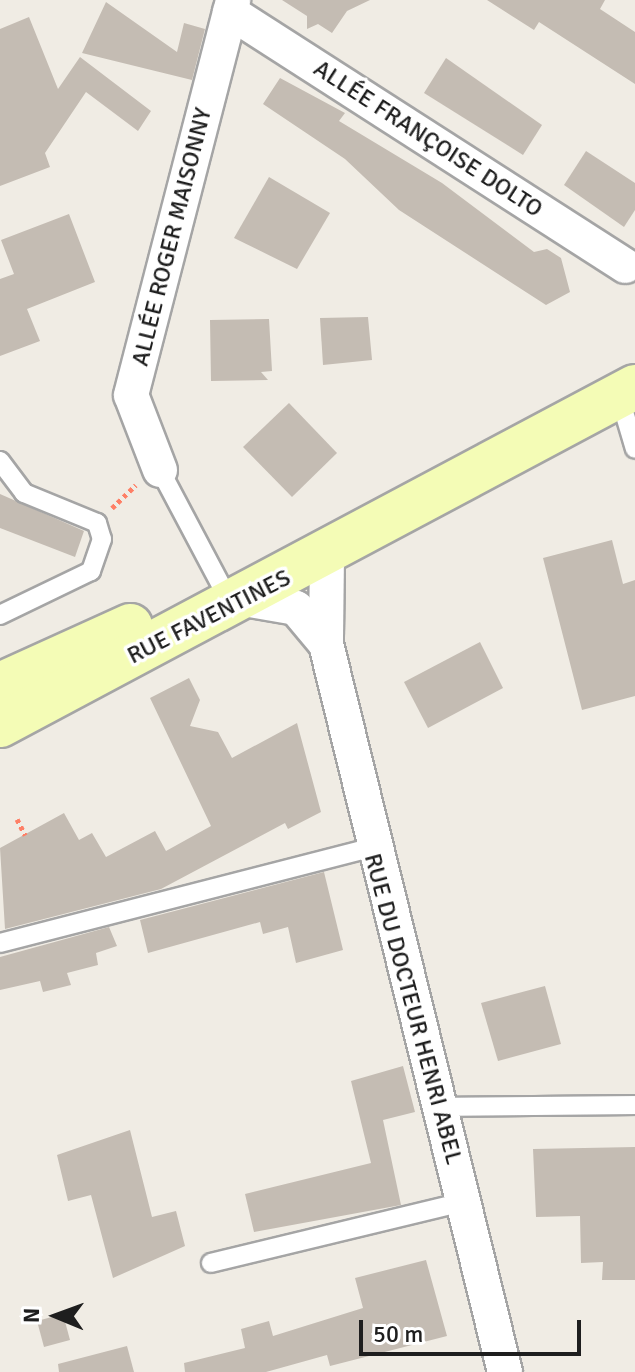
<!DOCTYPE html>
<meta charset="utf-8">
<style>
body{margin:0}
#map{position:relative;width:635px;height:1372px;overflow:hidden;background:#f0ece4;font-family:Signika,sans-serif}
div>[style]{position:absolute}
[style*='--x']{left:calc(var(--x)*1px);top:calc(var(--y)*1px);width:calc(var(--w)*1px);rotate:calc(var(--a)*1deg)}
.building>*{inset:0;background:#c4bcb3}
.path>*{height:5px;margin-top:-2.5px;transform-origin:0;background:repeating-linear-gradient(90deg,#fe7f66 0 4px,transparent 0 8px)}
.roads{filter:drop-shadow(2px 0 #a5a5a5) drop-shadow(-2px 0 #a5a5a5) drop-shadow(0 2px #a5a5a5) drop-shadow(0 -2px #a5a5a5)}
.service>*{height:18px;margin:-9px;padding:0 9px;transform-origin:9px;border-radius:9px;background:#fff}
.minor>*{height:34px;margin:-17px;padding:0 17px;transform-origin:17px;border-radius:17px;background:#fff}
.secondary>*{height:44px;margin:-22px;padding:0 22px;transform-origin:22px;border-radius:22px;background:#f4fcb6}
span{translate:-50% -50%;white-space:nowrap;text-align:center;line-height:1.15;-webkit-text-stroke:7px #fff;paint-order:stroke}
.street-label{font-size:24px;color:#1e1e1e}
.north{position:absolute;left:16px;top:1276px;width:80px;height:80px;-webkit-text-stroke:6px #fff;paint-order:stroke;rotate:271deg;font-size:22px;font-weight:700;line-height:32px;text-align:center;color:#1e1e1e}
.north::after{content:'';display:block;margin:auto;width:28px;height:36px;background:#1e1e1e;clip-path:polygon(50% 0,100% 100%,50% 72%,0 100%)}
.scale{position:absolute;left:359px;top:1320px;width:222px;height:36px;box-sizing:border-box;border:4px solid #1e1e1e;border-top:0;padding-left:10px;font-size:24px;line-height:28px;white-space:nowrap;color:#1e1e1e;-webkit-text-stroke:6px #fff;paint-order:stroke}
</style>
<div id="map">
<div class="building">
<i style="clip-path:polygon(282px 0,370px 0,347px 11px,332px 33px,318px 24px,307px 29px,307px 16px)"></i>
<i style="clip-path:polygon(487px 0,605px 0,600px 9px,635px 32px,635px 84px,539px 22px,534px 30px)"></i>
<i style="clip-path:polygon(106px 2px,177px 52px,184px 23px,205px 29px,192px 80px,82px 53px)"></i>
<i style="clip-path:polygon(29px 17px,58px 89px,80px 57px,151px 111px,138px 131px,86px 92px,45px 153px,50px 167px,0 186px,0 29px)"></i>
<i style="clip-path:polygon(446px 58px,542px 125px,523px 155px,424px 93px)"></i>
<i style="clip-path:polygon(280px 78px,345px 113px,339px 121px,442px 183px,534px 252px,547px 249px,561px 258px,570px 292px,546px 305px,399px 210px,345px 159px,263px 104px)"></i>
<i style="clip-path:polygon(586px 151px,635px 183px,635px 210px,624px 227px,564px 185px)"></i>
<i style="clip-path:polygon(269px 177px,330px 213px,297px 269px,234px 238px)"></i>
<i style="clip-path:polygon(69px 214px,95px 282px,27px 309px,40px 341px,0 356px,0 279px,14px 274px,1px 240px)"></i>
<i style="clip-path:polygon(368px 317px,372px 360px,323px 365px,320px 318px)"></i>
<i style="clip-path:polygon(269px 319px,272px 371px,261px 372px,268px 380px,211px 381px,210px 320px)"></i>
<i style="clip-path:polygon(289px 403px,337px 453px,292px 497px,243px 447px)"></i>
<i style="clip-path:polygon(0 494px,84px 531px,75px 557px,0 528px)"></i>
<i style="clip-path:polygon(612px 540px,623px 584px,635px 580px,635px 696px,582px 710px,543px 558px)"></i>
<i style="clip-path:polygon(480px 642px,503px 688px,428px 728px,404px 682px)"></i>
<i style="clip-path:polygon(189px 678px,200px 700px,190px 726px,218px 732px,232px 758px,297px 723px,321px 812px,288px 829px,285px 823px,161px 889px,5px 929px,0 848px,64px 813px,79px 840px,92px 833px,106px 857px,155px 831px,166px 851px,211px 826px,150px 698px)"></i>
<i style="clip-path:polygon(324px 872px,343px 950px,296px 963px,288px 927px,263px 934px,260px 922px,148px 953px,140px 920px)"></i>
<i style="clip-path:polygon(109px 927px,117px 946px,96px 953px,98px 965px,67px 973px,71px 985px,43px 992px,40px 981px,0 990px,0 957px)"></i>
<i style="clip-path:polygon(545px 986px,561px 1044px,498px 1061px,481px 1003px)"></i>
<i style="clip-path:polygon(403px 1066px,415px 1112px,383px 1120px,401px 1205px,254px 1232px,245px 1194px,371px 1163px,351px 1081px)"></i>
<i style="clip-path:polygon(130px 1130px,152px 1217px,176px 1211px,185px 1246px,113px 1278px,91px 1195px,68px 1201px,57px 1155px)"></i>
<i style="clip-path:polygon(635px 1147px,635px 1280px,602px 1280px,603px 1262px,581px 1263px,580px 1216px,536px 1217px,533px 1149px)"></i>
<i style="clip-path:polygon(426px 1260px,447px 1336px,330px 1366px,327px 1355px,266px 1372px,185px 1372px,184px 1363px,245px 1348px,241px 1329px,269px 1321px,273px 1336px,363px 1308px,355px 1278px)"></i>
<i style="clip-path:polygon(63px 1314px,70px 1340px,44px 1347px,37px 1321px)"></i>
<i style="clip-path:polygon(127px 1346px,134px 1372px,59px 1372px,58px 1364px)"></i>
</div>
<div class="path">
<i style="--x:112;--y:508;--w:33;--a:-44"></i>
<i style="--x:17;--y:819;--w:18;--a:63"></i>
</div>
<div class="roads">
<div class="service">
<i style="--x:619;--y:395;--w:56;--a:73.5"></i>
<i style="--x:0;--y:461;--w:40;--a:53"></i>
<i style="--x:24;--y:493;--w:79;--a:22.3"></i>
<i style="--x:97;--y:523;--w:17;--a:73"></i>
<i style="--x:102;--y:539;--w:34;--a:109"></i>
<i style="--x:91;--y:571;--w:101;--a:154.2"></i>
<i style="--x:160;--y:470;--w:130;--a:62.1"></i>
<i style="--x:0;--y:943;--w:383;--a:-14.4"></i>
<i style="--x:438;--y:1107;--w:197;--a:-0.6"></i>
<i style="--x:211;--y:1263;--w:259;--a:-13.6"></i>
</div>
<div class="minor">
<i style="--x:230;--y:12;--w:470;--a:32.7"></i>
<i style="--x:160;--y:470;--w:80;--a:-111.1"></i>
<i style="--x:131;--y:395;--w:408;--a:-75.5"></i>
<i style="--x:327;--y:556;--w:88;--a:90.7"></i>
<i style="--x:326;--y:644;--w:750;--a:76.19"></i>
<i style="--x:244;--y:599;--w:53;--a:9.8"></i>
<i style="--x:296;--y:608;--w:47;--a:50.2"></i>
</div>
<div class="secondary">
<i style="--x:0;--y:685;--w:143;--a:-24.4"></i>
<i style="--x:0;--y:725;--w:719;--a:-28.03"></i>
</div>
</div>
<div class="street-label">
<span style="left:428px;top:139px;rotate:33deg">ALLÉE FRANÇOISE DOLTO</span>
<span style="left:172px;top:237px;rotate:-76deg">ALLÉE ROGER MAISONNY</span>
<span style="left:209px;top:617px;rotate:-27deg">RUE FAVENTINES</span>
<span style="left:413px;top:1009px;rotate:75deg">RUE DU DOCTEUR HENRI ABEL</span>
</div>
<div class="north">N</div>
<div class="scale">50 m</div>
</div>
